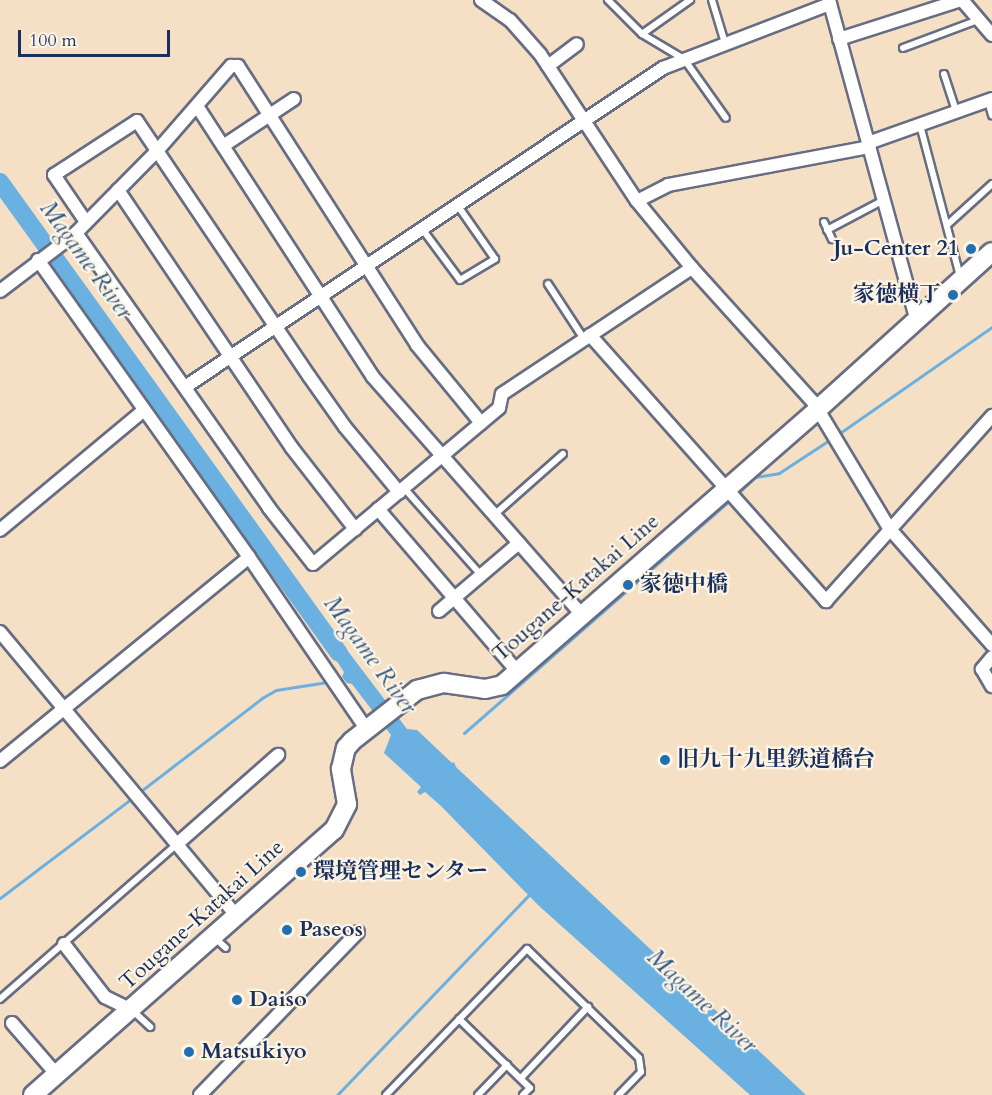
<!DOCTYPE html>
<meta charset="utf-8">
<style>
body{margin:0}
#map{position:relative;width:992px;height:1095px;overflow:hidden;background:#f5e0c5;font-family:Cardo,"Noto Serif JP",serif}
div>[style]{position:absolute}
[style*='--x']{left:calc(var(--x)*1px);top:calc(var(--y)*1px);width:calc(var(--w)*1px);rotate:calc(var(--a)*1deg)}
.water>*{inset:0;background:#6ab0e0}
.stream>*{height:3px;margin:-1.5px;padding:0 1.5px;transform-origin:1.5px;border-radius:1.5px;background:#6ab0e0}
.river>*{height:18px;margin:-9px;padding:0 9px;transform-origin:9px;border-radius:9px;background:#6ab0e0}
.roads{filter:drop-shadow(2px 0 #676d82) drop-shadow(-2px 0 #676d82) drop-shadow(0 2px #676d82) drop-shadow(0 -2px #676d82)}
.lane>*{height:6px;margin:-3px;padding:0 3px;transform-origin:3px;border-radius:3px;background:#fff}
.street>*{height:12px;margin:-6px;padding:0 6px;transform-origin:6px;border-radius:6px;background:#fff}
.primary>*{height:18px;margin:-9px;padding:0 9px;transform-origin:9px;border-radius:9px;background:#fff}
.dots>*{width:16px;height:16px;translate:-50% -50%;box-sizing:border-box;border:3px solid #fcf5e5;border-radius:50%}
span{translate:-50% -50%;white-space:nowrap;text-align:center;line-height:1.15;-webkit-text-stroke:4.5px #fcf5e5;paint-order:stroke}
.poi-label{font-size:22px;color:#1b2f5e;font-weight:700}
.right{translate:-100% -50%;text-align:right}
.left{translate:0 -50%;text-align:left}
.street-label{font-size:22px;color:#1b2f5e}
.water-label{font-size:24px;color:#335685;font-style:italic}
.scale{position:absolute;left:18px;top:30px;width:152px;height:27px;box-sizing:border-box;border:3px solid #1b2f5e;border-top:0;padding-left:8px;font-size:18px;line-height:21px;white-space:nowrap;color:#1b2f5e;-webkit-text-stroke:4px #fcf5e5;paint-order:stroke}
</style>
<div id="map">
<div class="water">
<i style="clip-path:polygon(331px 629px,407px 729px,417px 730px,452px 763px,454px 762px,456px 767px,806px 1095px,750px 1095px,538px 905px,440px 805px,425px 792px,420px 795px,417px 792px,421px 787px,384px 753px,391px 735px,352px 684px,347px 683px,342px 677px,344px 672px,320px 636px)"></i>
</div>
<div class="stream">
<i style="--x:837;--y:435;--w:189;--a:-34.9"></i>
<i style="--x:736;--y:495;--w:26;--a:-43"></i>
<i style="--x:755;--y:477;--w:24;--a:-9"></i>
<i style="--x:779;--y:473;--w:62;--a:-33.2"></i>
<i style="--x:464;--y:733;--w:355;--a:-41.2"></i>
<i style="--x:137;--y:794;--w:158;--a:-37.5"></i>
<i style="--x:262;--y:698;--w:16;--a:-30"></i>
<i style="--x:276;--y:690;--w:52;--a:-8.9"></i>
<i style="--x:0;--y:898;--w:166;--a:-37.1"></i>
<i style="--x:337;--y:1095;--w:280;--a:-46.2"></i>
</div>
<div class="river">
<i style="--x:0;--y:182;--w:580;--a:54.26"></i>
</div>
<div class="roads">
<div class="lane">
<i style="--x:608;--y:0;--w:48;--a:45"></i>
<i style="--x:642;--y:34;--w:49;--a:30.8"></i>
<i style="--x:684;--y:59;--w:72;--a:54.6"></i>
<i style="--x:712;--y:0;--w:45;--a:73.2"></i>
<i style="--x:642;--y:34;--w:59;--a:-35.3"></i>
<i style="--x:903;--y:48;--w:80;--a:-20.5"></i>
<i style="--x:944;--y:74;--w:40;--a:72"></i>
<i style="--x:988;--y:101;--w:15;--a:74"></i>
<i style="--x:920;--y:125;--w:156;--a:75.2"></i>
<i style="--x:824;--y:222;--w:19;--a:65"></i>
<i style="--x:947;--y:225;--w:61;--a:-42.3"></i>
<i style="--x:423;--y:230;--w:62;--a:53.5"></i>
<i style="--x:460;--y:280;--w:41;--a:-31"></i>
<i style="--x:495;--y:259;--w:65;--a:-124.9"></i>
<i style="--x:827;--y:230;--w:64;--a:-27.8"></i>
<i style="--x:548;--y:284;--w:66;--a:56.8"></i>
<i style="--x:404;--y:488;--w:116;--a:48.5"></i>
<i style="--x:494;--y:515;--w:92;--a:-41.5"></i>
<i style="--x:216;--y:939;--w:13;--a:42"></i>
<i style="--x:0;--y:999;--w:235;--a:-41.2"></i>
<i style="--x:132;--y:1010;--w:25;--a:43"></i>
<i style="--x:459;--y:1019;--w:99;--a:44.2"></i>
<i style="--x:530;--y:1088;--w:10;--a:135"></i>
<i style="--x:521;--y:1078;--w:98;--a:-46.7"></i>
<i style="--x:386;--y:1095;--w:203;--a:-46"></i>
<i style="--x:527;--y:949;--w:156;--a:44.2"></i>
<i style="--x:639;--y:1058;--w:14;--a:82"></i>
<i style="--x:641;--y:1072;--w:32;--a:134"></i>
<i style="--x:478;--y:1095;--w:42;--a:-46"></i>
</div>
<div class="street">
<i style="--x:481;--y:0;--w:35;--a:35"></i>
<i style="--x:510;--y:20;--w:45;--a:48.6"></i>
<i style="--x:540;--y:54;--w:176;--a:56.6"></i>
<i style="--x:637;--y:201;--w:87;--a:50.6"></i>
<i style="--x:692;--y:268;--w:182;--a:47.9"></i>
<i style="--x:814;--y:403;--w:146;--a:59"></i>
<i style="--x:889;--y:528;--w:156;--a:48.6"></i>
<i style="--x:829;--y:0;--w:333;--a:74.7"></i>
<i style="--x:962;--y:0;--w:46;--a:49.4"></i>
<i style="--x:839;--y:39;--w:128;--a:-17.7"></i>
<i style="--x:548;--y:66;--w:36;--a:-37"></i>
<i style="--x:197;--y:106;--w:323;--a:57"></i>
<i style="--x:373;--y:377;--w:315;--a:48.7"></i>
<i style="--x:868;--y:143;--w:132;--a:-19.5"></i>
<i style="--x:223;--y:146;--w:85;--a:-33.5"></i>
<i style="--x:118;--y:190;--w:311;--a:56"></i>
<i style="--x:292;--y:448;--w:103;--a:52.1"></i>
<i style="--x:637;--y:201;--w:35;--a:-27"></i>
<i style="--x:668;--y:185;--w:205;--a:-10.7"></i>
<i style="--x:86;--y:222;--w:57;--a:-124.2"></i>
<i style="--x:54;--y:175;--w:99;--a:-33"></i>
<i style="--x:137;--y:121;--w:308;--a:56"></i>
<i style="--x:309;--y:376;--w:62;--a:54.8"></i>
<i style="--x:345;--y:427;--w:85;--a:50.3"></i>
<i style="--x:76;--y:233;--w:336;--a:54.9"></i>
<i style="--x:269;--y:508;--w:71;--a:51.8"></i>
<i style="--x:313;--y:564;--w:243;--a:-40"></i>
<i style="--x:499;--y:408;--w:14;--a:-78"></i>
<i style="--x:502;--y:394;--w:228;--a:-33.6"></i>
<i style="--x:38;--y:260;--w:364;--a:54.6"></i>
<i style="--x:249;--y:557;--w:209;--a:55.7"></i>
<i style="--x:0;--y:291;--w:96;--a:-37.3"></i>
<i style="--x:76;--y:233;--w:115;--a:-45.4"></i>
<i style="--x:157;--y:151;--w:113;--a:-49"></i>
<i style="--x:231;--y:66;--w:7;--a:0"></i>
<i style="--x:238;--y:66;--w:331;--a:57.3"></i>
<i style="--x:417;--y:345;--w:101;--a:50.6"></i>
<i style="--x:590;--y:335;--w:356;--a:48.4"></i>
<i style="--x:826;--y:601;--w:249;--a:-48.1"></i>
<i style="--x:185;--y:387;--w:575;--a:-33.72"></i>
<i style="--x:663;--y:68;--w:179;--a:-21"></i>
<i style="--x:378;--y:509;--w:213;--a:49.4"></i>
<i style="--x:0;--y:530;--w:187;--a:-39.8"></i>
<i style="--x:439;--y:611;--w:105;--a:-40.4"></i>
<i style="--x:0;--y:632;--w:370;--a:50.2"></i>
<i style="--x:992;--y:657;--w:16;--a:130"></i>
<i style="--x:982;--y:669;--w:20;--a:60"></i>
<i style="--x:0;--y:761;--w:322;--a:-39.3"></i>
<i style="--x:177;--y:844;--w:135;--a:-41.4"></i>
<i style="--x:64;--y:944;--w:67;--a:52.3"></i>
<i style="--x:105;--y:997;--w:30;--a:26"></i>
<i style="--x:12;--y:1023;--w:69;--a:49.1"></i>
<i style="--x:200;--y:1095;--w:227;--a:-45.9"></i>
</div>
<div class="primary">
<i style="--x:33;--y:1095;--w:401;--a:-41.4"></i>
<i style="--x:334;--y:830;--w:29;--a:-63"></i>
<i style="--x:347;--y:804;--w:36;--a:-100"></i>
<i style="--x:341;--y:769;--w:22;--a:-77"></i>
<i style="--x:346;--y:748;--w:9;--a:-49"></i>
<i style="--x:352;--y:741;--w:83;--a:-38.1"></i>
<i style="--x:417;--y:690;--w:28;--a:-15"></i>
<i style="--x:444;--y:683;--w:41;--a:8.3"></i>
<i style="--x:485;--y:689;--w:17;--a:-13"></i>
<i style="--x:502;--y:685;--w:420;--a:-41.1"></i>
<i style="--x:818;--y:409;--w:234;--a:-42.1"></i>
</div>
</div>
<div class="dots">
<i style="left:971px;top:249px;background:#1f6fb2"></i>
<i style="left:953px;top:295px;background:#1f6fb2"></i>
<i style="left:628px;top:585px;background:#1f6fb2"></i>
<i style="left:665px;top:760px;background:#1f6fb2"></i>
<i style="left:301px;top:872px;background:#1f6fb2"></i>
<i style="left:287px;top:930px;background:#1f6fb2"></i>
<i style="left:237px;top:1000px;background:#1f6fb2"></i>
<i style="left:189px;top:1052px;background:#1f6fb2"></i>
</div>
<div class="poi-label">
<span class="right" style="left:959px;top:249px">Ju-Center 21</span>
<span class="right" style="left:941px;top:295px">家徳横丁</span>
<span class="left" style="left:640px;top:585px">家徳中橋</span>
<span class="left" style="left:677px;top:760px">旧九十九里鉄道橋台</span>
<span class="left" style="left:313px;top:872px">環境管理センター</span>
<span class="left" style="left:299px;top:930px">Paseos</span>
<span class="left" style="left:249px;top:1000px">Daiso</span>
<span class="left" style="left:201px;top:1052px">Matsukiyo</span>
</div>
<div class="street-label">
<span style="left:576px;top:588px;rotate:-41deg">Tougane-Katakai Line</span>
<span style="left:202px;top:915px;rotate:-42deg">Tougane-Katakai Line</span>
</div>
<div class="water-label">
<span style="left:86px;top:260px;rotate:54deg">Magame River</span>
<span style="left:370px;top:655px;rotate:54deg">Magame River</span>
<span style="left:702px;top:1001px;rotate:43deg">Magame River</span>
</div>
<div class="scale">100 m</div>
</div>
